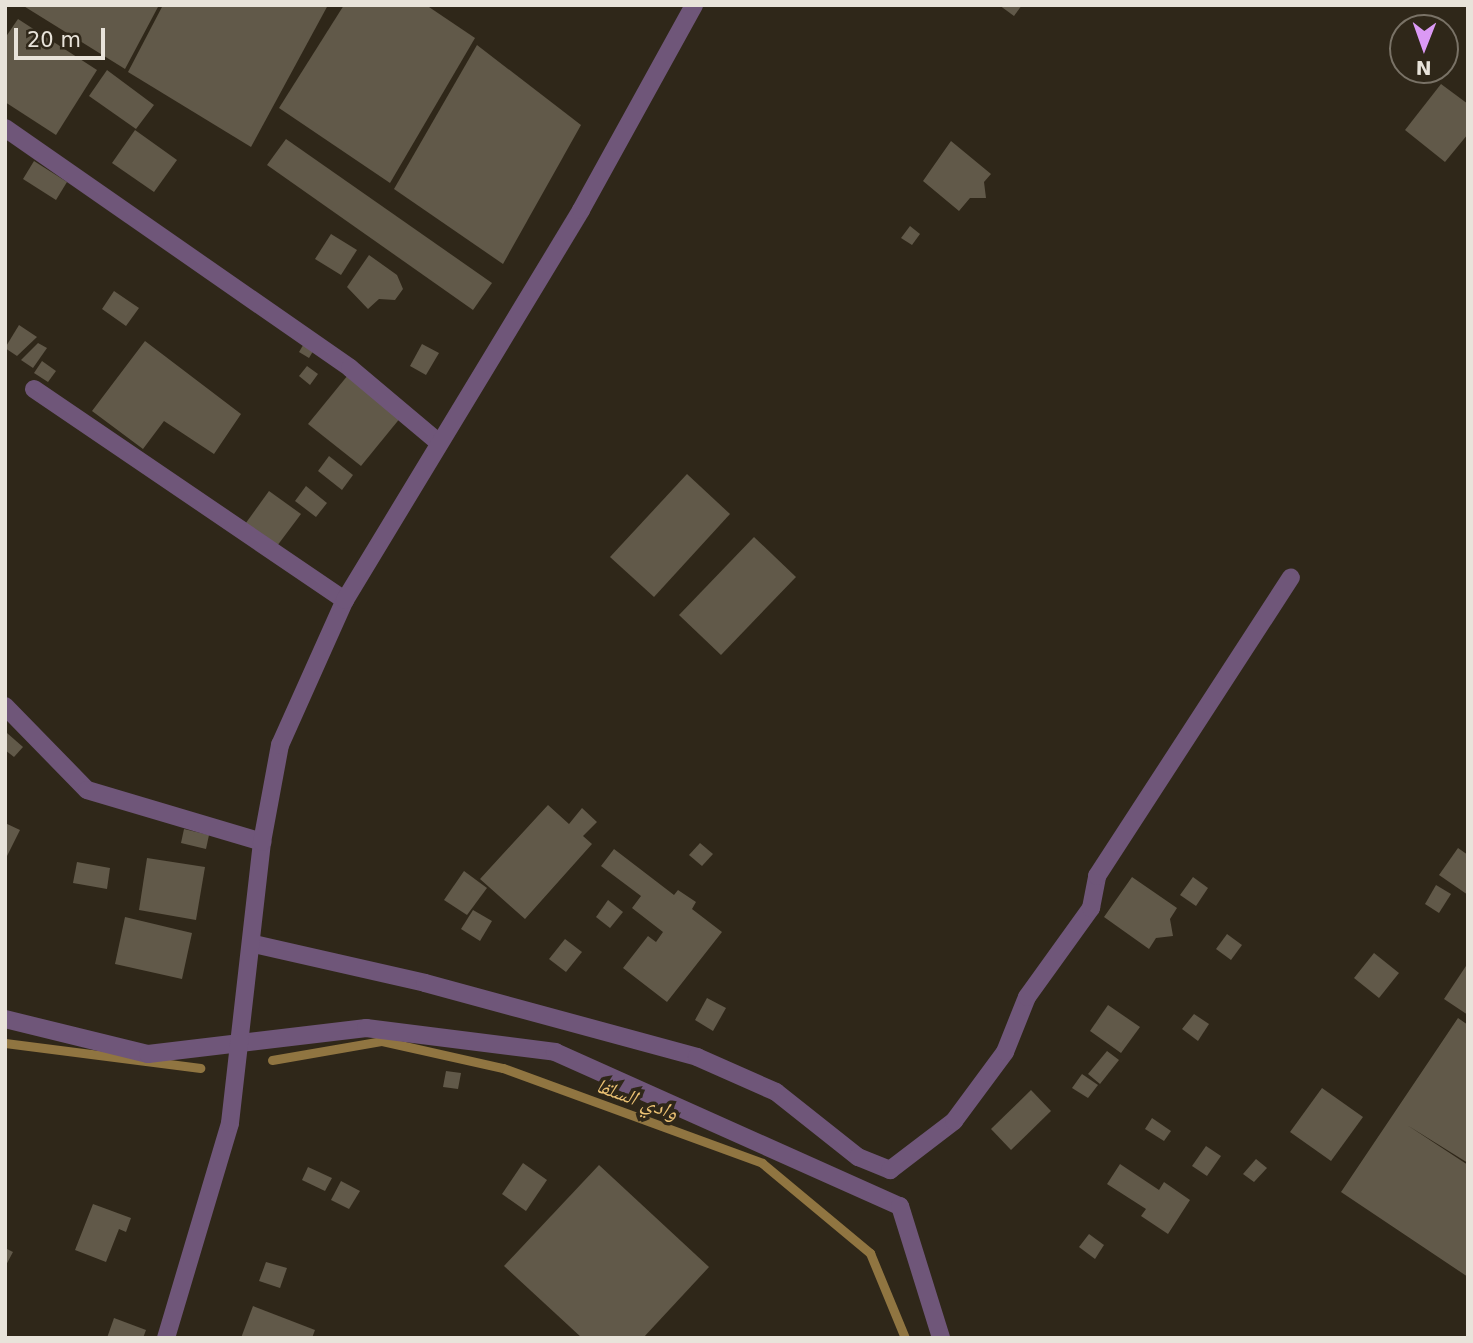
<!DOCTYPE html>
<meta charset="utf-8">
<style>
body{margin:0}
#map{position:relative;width:1473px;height:1343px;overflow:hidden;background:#2f2719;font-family:"DejaVu Sans","Noto Naskh Arabic",sans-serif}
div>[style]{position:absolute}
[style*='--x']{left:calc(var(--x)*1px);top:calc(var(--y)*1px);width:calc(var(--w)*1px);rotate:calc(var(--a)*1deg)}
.stream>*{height:9px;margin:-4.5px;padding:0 4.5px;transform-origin:4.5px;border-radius:4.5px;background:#907541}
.building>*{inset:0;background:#615949}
.service>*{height:18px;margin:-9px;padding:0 9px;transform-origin:9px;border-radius:9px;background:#6f5679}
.minor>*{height:18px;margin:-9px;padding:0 9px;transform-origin:9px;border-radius:9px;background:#6f5679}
span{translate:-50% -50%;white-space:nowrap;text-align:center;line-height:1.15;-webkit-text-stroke:7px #2f2719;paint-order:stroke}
.water-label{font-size:21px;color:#ebc173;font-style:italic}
.frame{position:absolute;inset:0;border:7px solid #e8e3da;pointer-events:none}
.north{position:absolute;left:1389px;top:14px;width:70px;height:70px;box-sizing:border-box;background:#2f2719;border:2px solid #797266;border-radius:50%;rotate:181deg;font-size:19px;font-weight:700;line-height:28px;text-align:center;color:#e8e3da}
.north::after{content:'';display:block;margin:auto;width:24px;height:32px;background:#db99f5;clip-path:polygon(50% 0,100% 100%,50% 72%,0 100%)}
.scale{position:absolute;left:14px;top:28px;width:91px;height:32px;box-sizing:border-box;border:4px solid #e8e3da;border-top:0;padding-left:9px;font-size:21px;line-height:24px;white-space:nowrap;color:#e8e3da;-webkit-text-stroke:5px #2f2719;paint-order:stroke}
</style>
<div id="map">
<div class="stream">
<i style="--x:5;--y:1043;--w:197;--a:7.3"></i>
<i style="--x:272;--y:1060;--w:112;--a:-9.8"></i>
<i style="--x:382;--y:1041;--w:124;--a:12.6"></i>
<i style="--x:503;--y:1068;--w:276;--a:20.1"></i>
<i style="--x:762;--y:1163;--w:141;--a:39.8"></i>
<i style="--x:870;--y:1253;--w:92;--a:67.6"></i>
</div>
<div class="building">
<i style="clip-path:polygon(22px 5px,159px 5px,125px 69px)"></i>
<i style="clip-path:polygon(163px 5px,328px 5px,251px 147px,128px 72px)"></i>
<i style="clip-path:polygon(344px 5px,426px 5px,475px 38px,390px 183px,279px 108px)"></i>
<i style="clip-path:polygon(999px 5px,1022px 5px,1014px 16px)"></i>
<i style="clip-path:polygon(18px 19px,97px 70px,56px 135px,5px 102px,5px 38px)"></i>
<i style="clip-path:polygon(477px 45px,581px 125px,503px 264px,394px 189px)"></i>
<i style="clip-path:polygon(107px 70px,154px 105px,136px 129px,89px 96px)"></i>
<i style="clip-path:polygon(1441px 84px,1468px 104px,1468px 134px,1445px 162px,1405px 130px)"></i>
<i style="clip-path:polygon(135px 130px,177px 160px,154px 192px,112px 163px)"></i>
<i style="clip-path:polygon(286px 139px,492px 283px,473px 310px,267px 165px)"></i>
<i style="clip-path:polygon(951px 141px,991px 174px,984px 182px,986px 198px,970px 198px,959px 211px,923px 181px)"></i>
<i style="clip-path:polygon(34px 161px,67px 182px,56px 200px,23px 179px)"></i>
<i style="clip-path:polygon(910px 226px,920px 234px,912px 245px,901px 238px)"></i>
<i style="clip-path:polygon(331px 234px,357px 250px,341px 275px,315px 259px)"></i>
<i style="clip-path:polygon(369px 255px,397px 275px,403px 289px,395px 300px,379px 299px,368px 309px,347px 287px)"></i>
<i style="clip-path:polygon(114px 291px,139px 308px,126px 326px,102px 309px)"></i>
<i style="clip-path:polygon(19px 325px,37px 337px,17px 356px,5px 348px)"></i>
<i style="clip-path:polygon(145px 341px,241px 414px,214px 454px,164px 421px,143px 449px,92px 411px)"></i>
<i style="clip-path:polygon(305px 342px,315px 348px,309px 358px,299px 352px)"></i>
<i style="clip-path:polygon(38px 343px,47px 348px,33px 368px,21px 360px)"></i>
<i style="clip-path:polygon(422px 344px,439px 353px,426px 375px,410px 366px)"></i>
<i style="clip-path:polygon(42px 361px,56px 371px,48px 382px,34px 373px)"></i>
<i style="clip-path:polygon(307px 366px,318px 374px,310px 385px,299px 376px)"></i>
<i style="clip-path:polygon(348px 375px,401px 417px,361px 466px,308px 424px)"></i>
<i style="clip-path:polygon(329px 456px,353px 475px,342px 490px,318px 471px)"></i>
<i style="clip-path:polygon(687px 474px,730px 514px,654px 597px,610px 557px)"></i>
<i style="clip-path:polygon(306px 486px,327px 503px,316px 517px,295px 501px)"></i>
<i style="clip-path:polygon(269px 491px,301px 514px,274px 550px,243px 527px)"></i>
<i style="clip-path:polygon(754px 537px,796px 577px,721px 655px,679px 615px)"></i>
<i style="clip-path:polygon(7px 733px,23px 747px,14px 757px,5px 750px)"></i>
<i style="clip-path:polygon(548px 805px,569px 824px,582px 808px,597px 822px,583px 836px,592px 844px,525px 919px,480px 879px)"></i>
<i style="clip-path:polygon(5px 823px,20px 830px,5px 860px)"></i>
<i style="clip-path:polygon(184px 829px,209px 835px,206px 849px,181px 843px)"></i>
<i style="clip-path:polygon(700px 843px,713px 854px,702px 866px,689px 855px)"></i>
<i style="clip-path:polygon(1458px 848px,1468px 855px,1468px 895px,1439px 875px)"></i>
<i style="clip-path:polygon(614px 849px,674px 895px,678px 890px,696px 902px,692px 909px,722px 932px,667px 1002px,623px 968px,648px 936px,656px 942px,663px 932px,632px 908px,641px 896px,601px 866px)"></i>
<i style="clip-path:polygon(147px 858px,205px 867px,196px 920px,139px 910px)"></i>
<i style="clip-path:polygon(77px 862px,110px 868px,107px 889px,73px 883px)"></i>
<i style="clip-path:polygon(464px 871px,487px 888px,467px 915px,444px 900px)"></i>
<i style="clip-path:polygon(1132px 877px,1177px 908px,1170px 919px,1173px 936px,1156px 938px,1149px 949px,1104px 917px)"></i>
<i style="clip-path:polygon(1193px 877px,1208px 888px,1196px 906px,1180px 895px)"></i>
<i style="clip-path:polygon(1436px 885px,1451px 894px,1439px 913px,1425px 904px)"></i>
<i style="clip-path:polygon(608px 900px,623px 912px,610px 928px,596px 917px)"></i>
<i style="clip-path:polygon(473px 910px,492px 921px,480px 941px,461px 929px)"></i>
<i style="clip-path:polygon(125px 917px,192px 933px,182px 979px,115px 964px)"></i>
<i style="clip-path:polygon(1227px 934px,1242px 945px,1231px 960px,1216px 949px)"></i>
<i style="clip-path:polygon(565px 939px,582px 952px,566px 972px,549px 959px)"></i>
<i style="clip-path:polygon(1374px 953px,1399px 973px,1379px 998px,1354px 978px)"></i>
<i style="clip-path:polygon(1468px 963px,1468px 1015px,1444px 999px)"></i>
<i style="clip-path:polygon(707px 998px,726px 1008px,713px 1031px,695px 1020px)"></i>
<i style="clip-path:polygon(1108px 1005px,1140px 1027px,1121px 1053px,1090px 1031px)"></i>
<i style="clip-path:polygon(1194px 1014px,1209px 1024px,1198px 1041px,1182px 1029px)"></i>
<i style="clip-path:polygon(1458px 1018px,1468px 1025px,1468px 1163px,1407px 1125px,1468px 1165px,1468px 1277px,1341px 1192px)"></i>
<i style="clip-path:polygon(1107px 1051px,1119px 1060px,1100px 1084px,1088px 1074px)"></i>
<i style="clip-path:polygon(446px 1071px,461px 1073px,458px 1089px,443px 1087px)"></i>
<i style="clip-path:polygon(1082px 1074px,1098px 1085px,1088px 1098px,1072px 1088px)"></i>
<i style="clip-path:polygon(1322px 1088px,1363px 1117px,1331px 1161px,1290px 1132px)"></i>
<i style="clip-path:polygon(1031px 1090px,1051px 1111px,1011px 1150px,991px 1129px)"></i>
<i style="clip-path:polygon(1152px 1118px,1171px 1131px,1164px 1141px,1145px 1129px)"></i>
<i style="clip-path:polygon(1206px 1146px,1221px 1156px,1207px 1176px,1192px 1166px)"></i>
<i style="clip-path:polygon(1256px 1159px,1267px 1168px,1254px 1182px,1243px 1174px)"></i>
<i style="clip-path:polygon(523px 1163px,547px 1180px,526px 1211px,502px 1194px)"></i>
<i style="clip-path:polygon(1120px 1164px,1159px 1190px,1164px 1182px,1190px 1200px,1168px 1234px,1141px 1216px,1146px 1209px,1107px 1184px)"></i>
<i style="clip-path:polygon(599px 1165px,709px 1267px,643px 1338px,582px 1338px,504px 1266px)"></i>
<i style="clip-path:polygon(308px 1167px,332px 1178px,325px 1191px,302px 1180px)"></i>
<i style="clip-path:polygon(341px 1181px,360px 1191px,349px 1209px,331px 1200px)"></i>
<i style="clip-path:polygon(93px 1204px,131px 1218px,126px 1232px,119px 1229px,106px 1262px,75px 1250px)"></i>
<i style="clip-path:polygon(1089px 1234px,1104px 1245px,1095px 1259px,1079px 1247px)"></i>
<i style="clip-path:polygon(5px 1248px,13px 1252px,5px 1267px)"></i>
<i style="clip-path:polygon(266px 1262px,287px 1268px,280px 1288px,259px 1281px)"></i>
<i style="clip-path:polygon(253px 1306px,315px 1330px,312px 1338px,241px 1338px)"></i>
<i style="clip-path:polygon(114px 1318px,146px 1330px,143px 1338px,107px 1338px)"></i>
</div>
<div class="service">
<i style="--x:5;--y:128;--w:420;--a:34.8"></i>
<i style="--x:350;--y:368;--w:114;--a:40"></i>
<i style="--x:34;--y:389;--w:376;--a:34.2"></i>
</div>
<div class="minor">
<i style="--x:5;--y:706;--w:117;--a:45.7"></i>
<i style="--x:87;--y:790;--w:183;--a:16.5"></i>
<i style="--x:254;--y:944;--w:175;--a:12.8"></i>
<i style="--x:425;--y:983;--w:282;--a:15.2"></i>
<i style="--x:697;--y:1057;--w:86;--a:23.9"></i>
<i style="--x:776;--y:1092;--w:105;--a:38.4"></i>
<i style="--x:858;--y:1157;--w:35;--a:22"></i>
<i style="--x:890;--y:1170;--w:81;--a:-37.4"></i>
<i style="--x:954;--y:1121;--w:86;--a:-53.5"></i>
<i style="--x:1005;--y:1052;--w:59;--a:-68.2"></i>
<i style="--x:1027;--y:997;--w:110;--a:-54.3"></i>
<i style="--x:1091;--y:908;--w:33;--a:-79"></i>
<i style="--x:1097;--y:876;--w:356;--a:-57"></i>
<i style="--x:5;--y:1019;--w:147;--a:13.8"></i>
<i style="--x:148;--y:1054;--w:220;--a:-6.8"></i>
<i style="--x:366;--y:1028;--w:191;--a:7.2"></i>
<i style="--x:555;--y:1052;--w:378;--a:24.1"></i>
<i style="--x:900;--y:1206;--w:138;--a:72.7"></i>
<i style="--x:166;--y:1338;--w:224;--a:-73.4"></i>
<i style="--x:230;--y:1123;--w:283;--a:-83.5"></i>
<i style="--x:262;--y:842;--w:99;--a:-79.5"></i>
<i style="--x:280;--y:745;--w:159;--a:-65.9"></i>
<i style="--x:345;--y:600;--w:456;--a:-58.8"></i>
<i style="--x:581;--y:210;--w:234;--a:-61.1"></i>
</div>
<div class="water-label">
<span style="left:637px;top:1099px;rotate:20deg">وادي السلقا</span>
</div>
<div class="frame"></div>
<div class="north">N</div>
<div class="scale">20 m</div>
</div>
